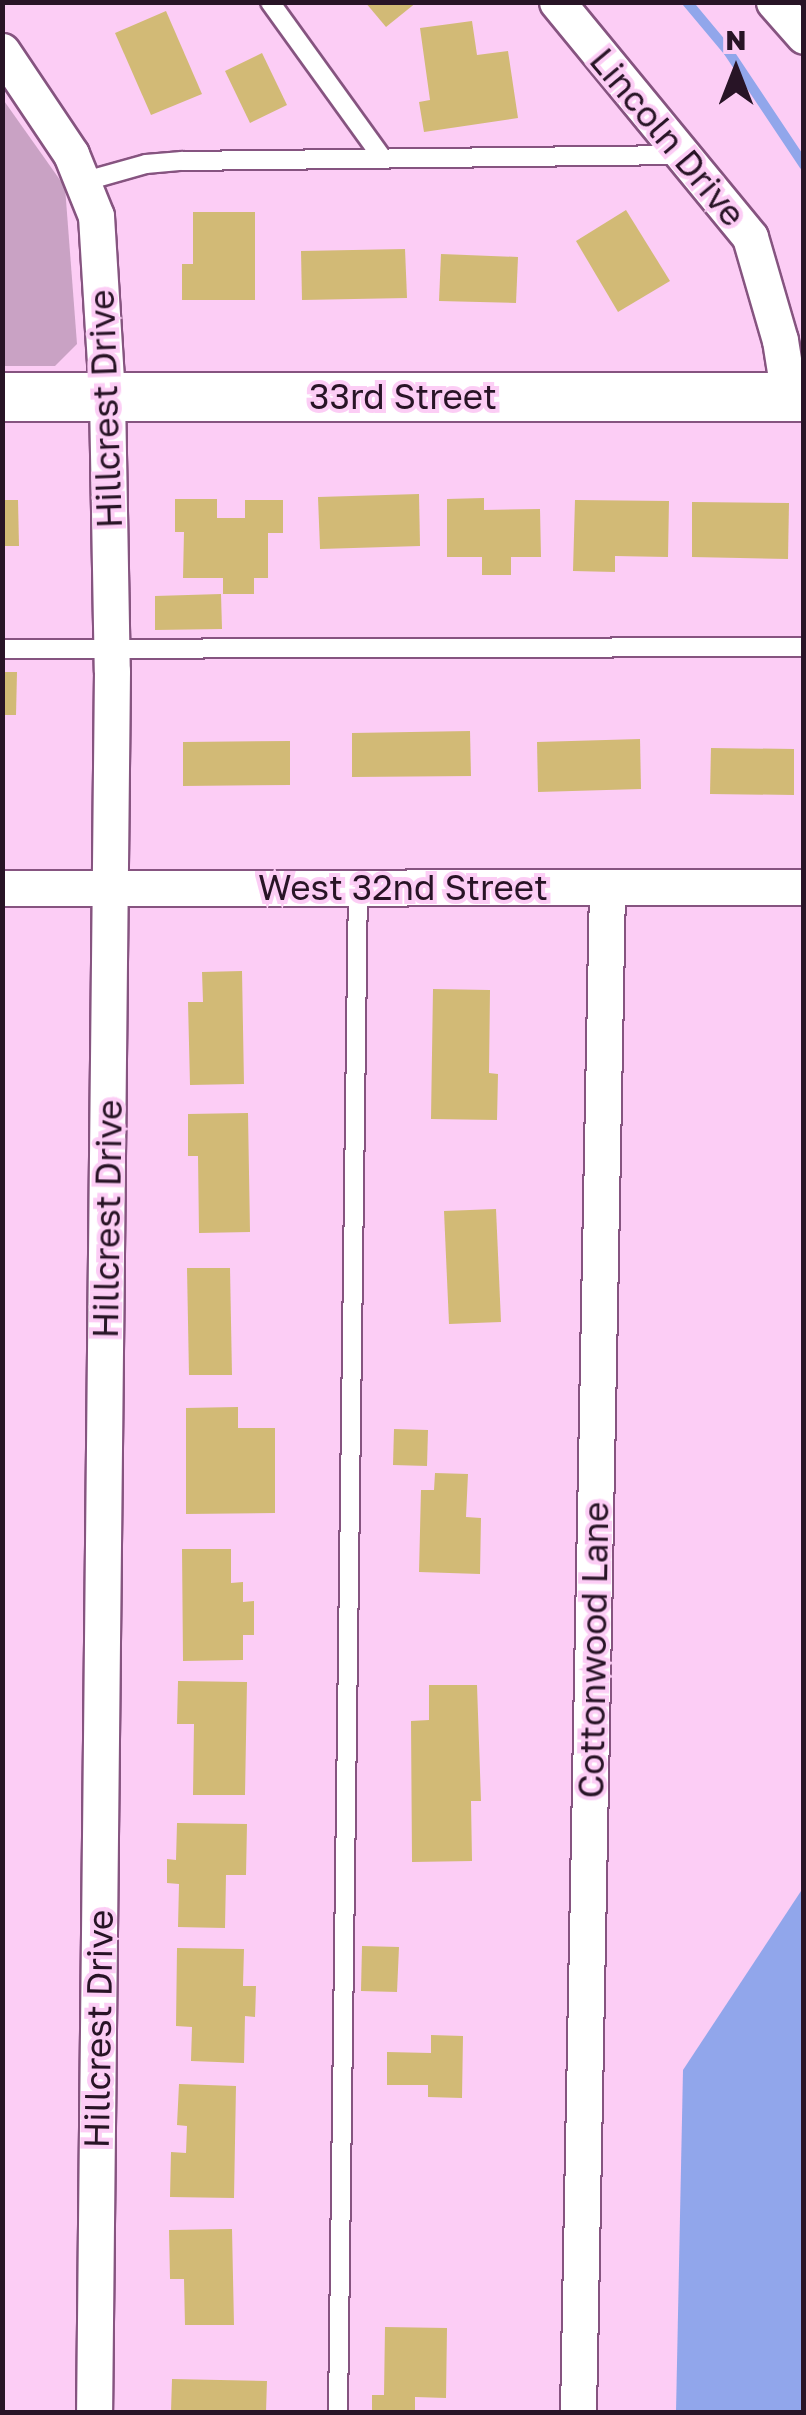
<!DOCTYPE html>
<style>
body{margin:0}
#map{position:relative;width:806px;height:2415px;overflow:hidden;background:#fccdf5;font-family:"Golos Text",sans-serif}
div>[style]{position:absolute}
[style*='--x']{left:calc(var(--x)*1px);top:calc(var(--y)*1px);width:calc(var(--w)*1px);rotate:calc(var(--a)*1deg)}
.green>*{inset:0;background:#c9a2c4}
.water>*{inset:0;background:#91a6eb}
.stream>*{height:10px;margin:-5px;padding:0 5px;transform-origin:5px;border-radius:5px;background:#91a6eb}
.building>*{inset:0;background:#d2ba76}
.roads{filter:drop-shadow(2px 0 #865480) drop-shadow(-2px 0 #865480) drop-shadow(0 2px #865480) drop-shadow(0 -2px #865480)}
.lane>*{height:18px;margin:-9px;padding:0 9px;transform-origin:9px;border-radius:9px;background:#fff}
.street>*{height:35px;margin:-17.5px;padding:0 17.5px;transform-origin:17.5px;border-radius:17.5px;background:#fff}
.secondary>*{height:48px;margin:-24px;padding:0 24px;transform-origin:24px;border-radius:24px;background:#fff}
span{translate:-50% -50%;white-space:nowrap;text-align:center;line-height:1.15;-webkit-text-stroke:8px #fccdf5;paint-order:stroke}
.street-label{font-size:35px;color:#281426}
.frame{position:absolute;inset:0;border:5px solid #281426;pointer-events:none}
.north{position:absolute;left:686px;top:20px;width:100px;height:100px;-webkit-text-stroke:8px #fccdf5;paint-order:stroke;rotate:0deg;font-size:28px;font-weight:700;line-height:40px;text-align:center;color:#281426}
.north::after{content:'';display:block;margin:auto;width:35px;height:45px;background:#281426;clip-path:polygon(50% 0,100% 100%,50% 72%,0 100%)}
</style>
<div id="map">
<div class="green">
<i style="clip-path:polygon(2px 98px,65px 187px,77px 344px,55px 366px,3px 366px)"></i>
</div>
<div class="water">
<i style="clip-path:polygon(803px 1888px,803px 2412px,676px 2412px,683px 2070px)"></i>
</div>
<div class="stream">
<i style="--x:687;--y:2;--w:64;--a:50.1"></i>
<i style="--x:728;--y:51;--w:137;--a:56.3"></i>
</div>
<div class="building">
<i style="clip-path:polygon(365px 2px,417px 2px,386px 27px)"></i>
<i style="clip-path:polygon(166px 11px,202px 94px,151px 115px,115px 33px)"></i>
<i style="clip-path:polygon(472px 21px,477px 55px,508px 51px,518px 118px,424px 132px,419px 102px,430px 100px,420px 28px)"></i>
<i style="clip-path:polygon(262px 53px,287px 105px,250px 123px,225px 71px)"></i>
<i style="clip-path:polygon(626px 210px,670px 281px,618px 312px,576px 241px)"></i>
<i style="clip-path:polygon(193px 212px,255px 212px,255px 300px,182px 300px,182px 264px,193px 264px)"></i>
<i style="clip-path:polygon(405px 249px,407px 298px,302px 300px,301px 251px)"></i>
<i style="clip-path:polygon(441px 254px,518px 257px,516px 303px,439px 301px)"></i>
<i style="clip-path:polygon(419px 494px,420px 546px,320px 549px,318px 497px)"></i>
<i style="clip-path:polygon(484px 498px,484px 510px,540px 509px,541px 557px,511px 557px,511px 575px,482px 575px,482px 557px,447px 557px,447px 499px)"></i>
<i style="clip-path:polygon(175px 499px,217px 499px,217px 518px,245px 518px,245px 500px,283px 500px,283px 533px,268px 533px,268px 578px,254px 578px,254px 594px,223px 594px,223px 578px,183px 578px,184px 532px,175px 532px)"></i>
<i style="clip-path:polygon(2px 500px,18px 500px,19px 546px,2px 546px)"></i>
<i style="clip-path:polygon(575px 500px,669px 501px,668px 557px,615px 556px,615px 572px,573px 571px)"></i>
<i style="clip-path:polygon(692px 502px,789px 503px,788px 559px,692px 557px)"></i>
<i style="clip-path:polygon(221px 594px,222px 629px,155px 630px,155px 596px)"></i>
<i style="clip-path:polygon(2px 672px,17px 672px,16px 715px,2px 715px)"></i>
<i style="clip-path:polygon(470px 731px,471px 776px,352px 777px,352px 733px)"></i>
<i style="clip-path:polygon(640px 739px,641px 789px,538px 792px,537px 742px)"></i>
<i style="clip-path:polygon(290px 741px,290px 785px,183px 786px,183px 742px)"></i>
<i style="clip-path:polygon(711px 748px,794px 749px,794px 795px,710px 794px)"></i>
<i style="clip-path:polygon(242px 971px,244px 1084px,190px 1085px,188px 1002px,203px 1002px,202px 972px)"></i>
<i style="clip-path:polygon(433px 989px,490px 990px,489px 1073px,498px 1074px,497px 1120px,431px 1119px)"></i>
<i style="clip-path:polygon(248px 1113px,250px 1232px,199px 1233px,198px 1156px,188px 1156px,188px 1114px)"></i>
<i style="clip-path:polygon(496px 1209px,501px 1322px,449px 1324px,444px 1211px)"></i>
<i style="clip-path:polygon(187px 1268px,230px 1268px,232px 1375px,189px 1375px)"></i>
<i style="clip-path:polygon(238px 1407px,238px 1428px,275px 1428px,275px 1513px,186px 1514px,186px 1408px)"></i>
<i style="clip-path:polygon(394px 1429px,428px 1430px,427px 1466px,393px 1465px)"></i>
<i style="clip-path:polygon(435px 1473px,468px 1474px,466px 1517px,481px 1518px,480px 1574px,419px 1572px,421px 1490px,434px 1490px)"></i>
<i style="clip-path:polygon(182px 1549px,231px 1549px,231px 1583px,243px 1582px,243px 1602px,254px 1601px,254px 1635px,243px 1635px,243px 1660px,183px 1661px)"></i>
<i style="clip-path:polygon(178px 1681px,247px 1682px,245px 1795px,193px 1795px,194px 1724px,177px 1724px)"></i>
<i style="clip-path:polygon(429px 1685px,477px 1685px,481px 1801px,471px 1801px,472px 1861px,412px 1862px,411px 1721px,429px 1720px)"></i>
<i style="clip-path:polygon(177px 1823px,247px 1824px,246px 1875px,226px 1875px,225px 1928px,178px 1927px,179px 1884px,167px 1883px,167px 1859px,176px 1860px)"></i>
<i style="clip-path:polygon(362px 1946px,399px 1947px,397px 1992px,361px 1991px)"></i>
<i style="clip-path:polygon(177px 1948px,244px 1949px,243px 1986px,256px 1986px,255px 2017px,245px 2016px,244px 2063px,191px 2061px,192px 2027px,176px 2026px)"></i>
<i style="clip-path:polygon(431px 2035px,463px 2036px,462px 2098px,428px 2097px,428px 2085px,387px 2085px,387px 2052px,431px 2053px)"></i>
<i style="clip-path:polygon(179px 2084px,236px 2086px,234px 2198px,170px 2197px,171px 2152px,186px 2153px,187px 2126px,177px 2125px)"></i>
<i style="clip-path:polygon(232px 2229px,234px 2325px,185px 2325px,184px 2279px,170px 2279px,169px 2230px)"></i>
<i style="clip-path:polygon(385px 2327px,447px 2328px,446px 2398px,415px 2397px,415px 2412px,372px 2412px,372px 2395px,384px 2395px)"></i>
<i style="clip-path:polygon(172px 2379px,267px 2381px,266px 2412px,171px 2412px)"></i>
</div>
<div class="roads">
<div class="lane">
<i style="--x:270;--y:2;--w:190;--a:54.2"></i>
<i style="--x:82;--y:182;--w:66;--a:-15.7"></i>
<i style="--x:146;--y:164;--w:36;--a:-5"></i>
<i style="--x:182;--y:161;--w:500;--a:-0.69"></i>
<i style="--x:2;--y:649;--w:802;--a:-0.14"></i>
<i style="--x:338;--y:2412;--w:1525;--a:-89.25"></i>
</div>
<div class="street">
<i style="--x:557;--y:2;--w:304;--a:50.6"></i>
<i style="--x:750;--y:237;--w:107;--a:73.8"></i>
<i style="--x:780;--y:340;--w:58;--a:81"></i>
<i style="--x:774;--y:2;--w:45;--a:48.6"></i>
<i style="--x:2;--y:51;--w:124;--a:56.2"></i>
<i style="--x:71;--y:154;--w:67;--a:68"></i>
<i style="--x:96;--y:216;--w:180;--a:86.5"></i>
<i style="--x:107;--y:396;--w:275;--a:89"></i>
<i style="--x:112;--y:671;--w:1741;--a:90.59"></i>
<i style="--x:2;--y:888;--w:802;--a:-0.07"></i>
<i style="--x:578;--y:2412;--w:1525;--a:-88.91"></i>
</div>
<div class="secondary">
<i style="--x:2;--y:397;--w:802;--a:0"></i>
</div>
</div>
<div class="street-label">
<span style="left:668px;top:137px;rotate:50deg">Lincoln Drive</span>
<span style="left:403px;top:396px">33rd Street</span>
<span style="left:105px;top:409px;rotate:-92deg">Hillcrest Drive</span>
<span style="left:403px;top:887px">West 32nd Street</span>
<span style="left:107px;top:1219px;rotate:-89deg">Hillcrest Drive</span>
<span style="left:593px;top:1650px;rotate:-89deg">Cottonwood Lane</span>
<span style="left:98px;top:2029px;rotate:-89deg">Hillcrest Drive</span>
</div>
<div class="frame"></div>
<div class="north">N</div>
</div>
